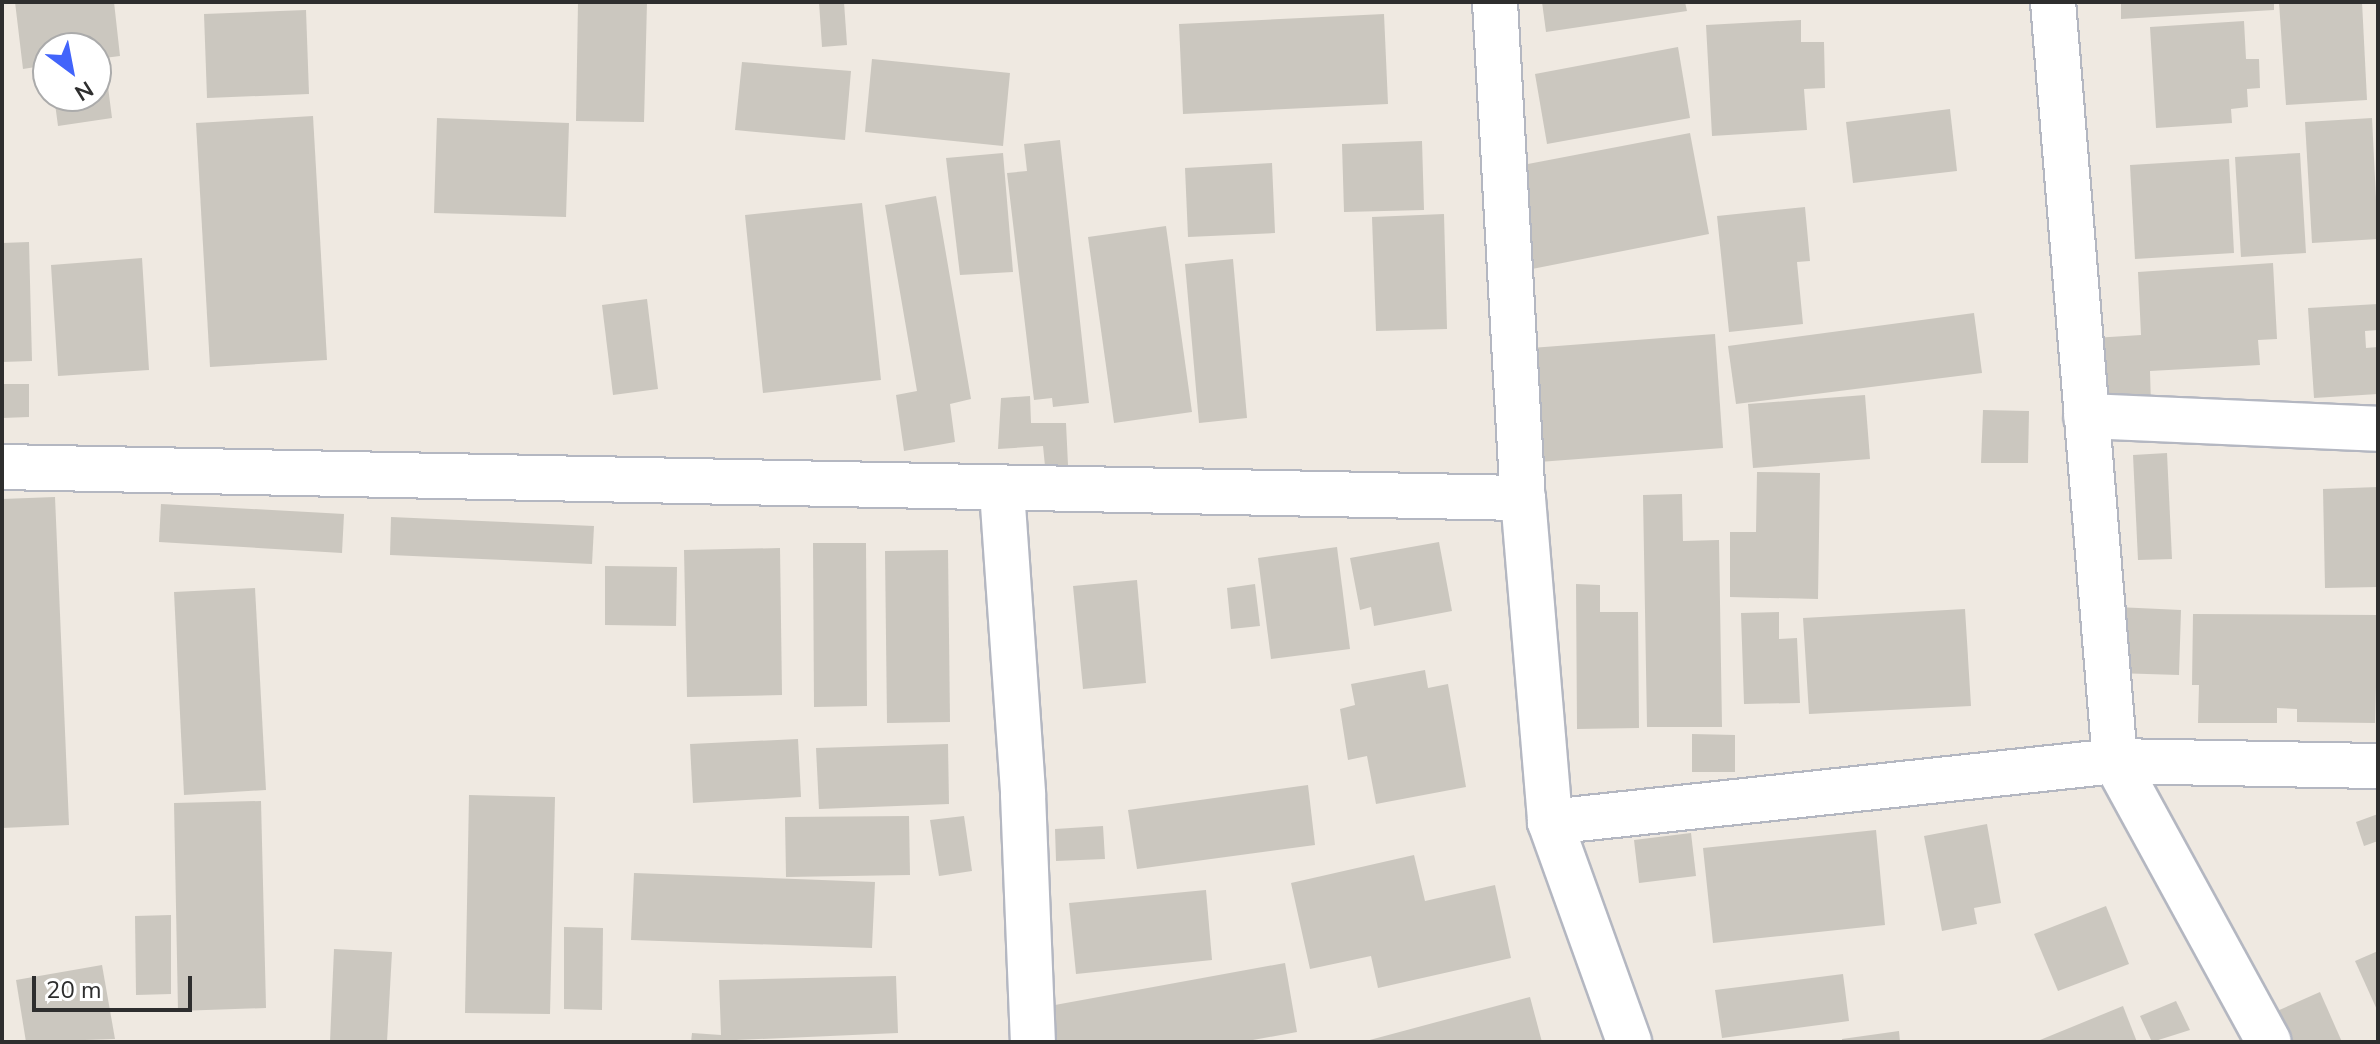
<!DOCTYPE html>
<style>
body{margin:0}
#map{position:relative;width:2380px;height:1044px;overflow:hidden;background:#efe9e1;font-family:"Nunito Sans",sans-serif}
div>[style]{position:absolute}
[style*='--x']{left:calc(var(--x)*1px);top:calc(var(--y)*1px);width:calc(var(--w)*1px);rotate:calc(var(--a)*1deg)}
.building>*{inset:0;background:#cbc7bf}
.roads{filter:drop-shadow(2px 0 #b4b7c1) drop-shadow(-2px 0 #b4b7c1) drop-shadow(0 2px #b4b7c1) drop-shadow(0 -2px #b4b7c1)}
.street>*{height:44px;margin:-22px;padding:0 22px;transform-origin:22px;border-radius:22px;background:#fff}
span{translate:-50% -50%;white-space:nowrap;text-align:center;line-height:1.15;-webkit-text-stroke:8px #fff;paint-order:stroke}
.frame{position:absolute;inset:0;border:4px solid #2e2e2e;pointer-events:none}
.north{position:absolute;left:32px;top:32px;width:80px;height:80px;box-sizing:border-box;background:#fff;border:2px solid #ababab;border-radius:50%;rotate:148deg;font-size:22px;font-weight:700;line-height:32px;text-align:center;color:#2e2e2e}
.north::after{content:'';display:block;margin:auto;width:28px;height:36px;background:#4264fb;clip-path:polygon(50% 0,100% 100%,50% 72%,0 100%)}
.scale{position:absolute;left:32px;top:976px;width:160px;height:36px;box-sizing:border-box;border:4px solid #2e2e2e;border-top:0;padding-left:10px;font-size:24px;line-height:28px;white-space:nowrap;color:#2e2e2e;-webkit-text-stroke:6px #fff;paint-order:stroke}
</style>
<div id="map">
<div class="building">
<i style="clip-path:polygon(15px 2px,114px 2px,120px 56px,96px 59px,96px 48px,48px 48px,48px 65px,23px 69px)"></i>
<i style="clip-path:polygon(578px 2px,647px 2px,644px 122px,576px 121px)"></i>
<i style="clip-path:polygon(819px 2px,844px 2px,847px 45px,822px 47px)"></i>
<i style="clip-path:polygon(1542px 2px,1685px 2px,1687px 11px,1546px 32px)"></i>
<i style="clip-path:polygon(2121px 2px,2274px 2px,2274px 10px,2121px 19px)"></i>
<i style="clip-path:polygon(2279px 2px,2362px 2px,2367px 100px,2286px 105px)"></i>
<i style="clip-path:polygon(306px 10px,309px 94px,207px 98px,204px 14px)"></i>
<i style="clip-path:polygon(1384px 14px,1388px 104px,1183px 114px,1179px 24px)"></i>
<i style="clip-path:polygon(1801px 20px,1801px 42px,1824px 42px,1825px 88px,1804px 89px,1807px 130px,1712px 136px,1706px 25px)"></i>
<i style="clip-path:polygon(2244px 21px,2246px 59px,2259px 59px,2260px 88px,2247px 89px,2248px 107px,2231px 109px,2232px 123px,2156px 128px,2150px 27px)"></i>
<i style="clip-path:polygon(1678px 47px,1690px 118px,1547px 144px,1535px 74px)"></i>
<i style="clip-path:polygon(872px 59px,1010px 73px,1003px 146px,865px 132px)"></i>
<i style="clip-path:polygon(742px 62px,851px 71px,845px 140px,735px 130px)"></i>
<i style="clip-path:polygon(107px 79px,112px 118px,58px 126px,54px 96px,96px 96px,96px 81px)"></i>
<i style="clip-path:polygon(1950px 109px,1957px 171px,1853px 183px,1846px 122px)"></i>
<i style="clip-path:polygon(313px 116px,327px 360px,210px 367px,196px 123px)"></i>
<i style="clip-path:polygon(437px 118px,569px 123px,566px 217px,434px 213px)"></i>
<i style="clip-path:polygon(2372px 118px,2378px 239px,2312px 243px,2305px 122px)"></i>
<i style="clip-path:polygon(1690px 133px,1709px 234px,1532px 269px,1512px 167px)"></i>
<i style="clip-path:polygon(1060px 140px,1089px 403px,1053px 407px,1052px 398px,1034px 400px,1007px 173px,1027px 171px,1024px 144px)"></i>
<i style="clip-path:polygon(1422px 141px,1424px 210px,1344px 212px,1342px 144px)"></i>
<i style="clip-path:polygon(1003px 153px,1013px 272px,960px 275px,946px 158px)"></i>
<i style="clip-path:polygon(2300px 153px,2306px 253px,2241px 257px,2235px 157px)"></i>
<i style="clip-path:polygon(2229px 159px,2234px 253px,2135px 259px,2130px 165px)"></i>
<i style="clip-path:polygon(1272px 163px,1275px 233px,1188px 237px,1185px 168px)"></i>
<i style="clip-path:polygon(936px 196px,971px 399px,950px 404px,955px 442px,904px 451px,896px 395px,917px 391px,885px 205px)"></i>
<i style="clip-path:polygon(862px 203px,881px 380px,763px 393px,745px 215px)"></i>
<i style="clip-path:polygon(1805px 207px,1810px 261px,1797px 262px,1803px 324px,1729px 332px,1717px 216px)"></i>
<i style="clip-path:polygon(1444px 214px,1447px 329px,1376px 331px,1372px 217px)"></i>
<i style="clip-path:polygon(1166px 226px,1192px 412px,1114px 423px,1088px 237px)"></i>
<i style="clip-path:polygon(29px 242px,32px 361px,2px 362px,2px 243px)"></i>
<i style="clip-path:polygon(142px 258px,149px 370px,58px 376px,51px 265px)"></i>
<i style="clip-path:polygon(1233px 259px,1247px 418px,1199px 423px,1185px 264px)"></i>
<i style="clip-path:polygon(2273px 263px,2277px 339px,2258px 340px,2260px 365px,2150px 371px,2151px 406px,2098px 409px,2094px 338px,2141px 335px,2138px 272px)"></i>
<i style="clip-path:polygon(647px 299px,658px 389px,613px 395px,602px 305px)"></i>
<i style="clip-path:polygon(2378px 304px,2378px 330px,2365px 331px,2366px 348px,2378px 347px,2378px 394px,2314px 398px,2308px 308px)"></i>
<i style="clip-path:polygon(1974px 313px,1982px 373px,1736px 404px,1728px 346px)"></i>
<i style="clip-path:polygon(1715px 334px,1723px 448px,1539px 462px,1531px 348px)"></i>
<i style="clip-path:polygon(2px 384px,29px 384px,29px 417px,2px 418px)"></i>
<i style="clip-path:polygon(1865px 395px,1870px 459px,1753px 468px,1748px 404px)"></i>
<i style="clip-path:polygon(1030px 396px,1031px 423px,1066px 423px,1068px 465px,1045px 466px,1043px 446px,998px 449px,1001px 398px)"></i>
<i style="clip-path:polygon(1983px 410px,2029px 411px,2028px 463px,1981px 463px)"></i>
<i style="clip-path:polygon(2167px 453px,2172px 559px,2138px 560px,2133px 455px)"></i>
<i style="clip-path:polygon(1757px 472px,1820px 473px,1818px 599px,1730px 597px,1730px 532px,1756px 532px)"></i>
<i style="clip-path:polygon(2378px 487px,2378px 587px,2325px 588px,2323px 489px)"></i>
<i style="clip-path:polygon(1682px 494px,1683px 541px,1719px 540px,1722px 727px,1647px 727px,1643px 495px)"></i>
<i style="clip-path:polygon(55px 497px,69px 825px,2px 828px,2px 499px)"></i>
<i style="clip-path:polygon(161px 504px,344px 514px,342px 553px,159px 542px)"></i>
<i style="clip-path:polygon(391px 517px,594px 526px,592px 564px,390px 555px)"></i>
<i style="clip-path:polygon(1439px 542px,1452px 611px,1374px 626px,1371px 607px,1360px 610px,1350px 558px)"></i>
<i style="clip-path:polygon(813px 543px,866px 543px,867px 706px,814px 707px)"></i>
<i style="clip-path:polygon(1337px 547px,1350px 649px,1271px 659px,1258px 558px)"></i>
<i style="clip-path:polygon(780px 548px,782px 695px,687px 697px,684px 550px)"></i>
<i style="clip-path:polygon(948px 550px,950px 722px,887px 723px,885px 551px)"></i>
<i style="clip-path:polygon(605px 566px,677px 567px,676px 626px,605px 625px)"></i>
<i style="clip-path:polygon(1137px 580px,1146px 683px,1083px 689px,1073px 586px)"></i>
<i style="clip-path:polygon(1255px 584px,1260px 626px,1231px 629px,1227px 588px)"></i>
<i style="clip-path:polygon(1576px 584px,1600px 585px,1600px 612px,1638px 612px,1639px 728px,1577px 729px)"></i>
<i style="clip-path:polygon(255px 588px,266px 790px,184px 795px,174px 592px)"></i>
<i style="clip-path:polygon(2117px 607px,2181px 610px,2179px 675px,2115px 673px)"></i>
<i style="clip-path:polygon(1965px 609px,1971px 706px,1809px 714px,1803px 618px)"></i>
<i style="clip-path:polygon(1779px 612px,1779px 639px,1797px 638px,1800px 703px,1744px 704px,1741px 613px)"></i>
<i style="clip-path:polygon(2193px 614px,2378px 615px,2375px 723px,2297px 722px,2297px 709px,2277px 708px,2277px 723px,2198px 723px,2199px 685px,2192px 685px)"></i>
<i style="clip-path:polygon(1425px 670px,1428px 688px,1448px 684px,1466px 787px,1376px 804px,1367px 756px,1348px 760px,1340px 709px,1355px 705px,1351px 684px)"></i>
<i style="clip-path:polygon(1692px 734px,1735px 735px,1735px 772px,1692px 772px)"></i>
<i style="clip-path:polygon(798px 739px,801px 797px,693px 803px,690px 744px)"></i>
<i style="clip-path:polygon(948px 744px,949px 804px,819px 809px,816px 748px)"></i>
<i style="clip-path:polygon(1308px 785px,1315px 845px,1137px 869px,1128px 810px)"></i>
<i style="clip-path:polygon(469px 795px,555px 797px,550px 1014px,465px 1013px)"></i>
<i style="clip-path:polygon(261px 801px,266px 1008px,178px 1011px,174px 803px)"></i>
<i style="clip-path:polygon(2378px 814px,2378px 841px,2364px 846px,2356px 822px)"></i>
<i style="clip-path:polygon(909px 816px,910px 875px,786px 877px,785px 817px)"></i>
<i style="clip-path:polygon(964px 816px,972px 871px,939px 876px,930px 820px)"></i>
<i style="clip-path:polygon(1987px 824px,2001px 903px,1974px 908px,1977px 924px,1942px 931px,1924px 836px)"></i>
<i style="clip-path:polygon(1103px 826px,1105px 859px,1056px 861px,1055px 829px)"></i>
<i style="clip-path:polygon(1876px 830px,1885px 925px,1713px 943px,1703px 848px)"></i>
<i style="clip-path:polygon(1691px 833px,1696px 876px,1639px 883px,1634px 840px)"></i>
<i style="clip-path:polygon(1414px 855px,1425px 901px,1495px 885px,1511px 958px,1378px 988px,1371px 956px,1310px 969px,1291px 883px)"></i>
<i style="clip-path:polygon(634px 873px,875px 882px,872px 948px,631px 940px)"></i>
<i style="clip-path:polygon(1206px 890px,1212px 960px,1076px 974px,1069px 903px)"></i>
<i style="clip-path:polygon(2106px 906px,2129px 964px,2058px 991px,2034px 934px)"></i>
<i style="clip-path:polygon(171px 915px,171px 994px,136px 995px,135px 916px)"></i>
<i style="clip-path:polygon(564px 927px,603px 928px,602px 1010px,564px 1009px)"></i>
<i style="clip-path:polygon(334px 949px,392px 952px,387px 1042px,330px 1042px)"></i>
<i style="clip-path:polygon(2378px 951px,2378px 1012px,2355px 961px)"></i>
<i style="clip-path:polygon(1285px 963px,1297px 1032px,1242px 1042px,1038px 1042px,1033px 1009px)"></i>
<i style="clip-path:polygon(102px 965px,115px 1039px,26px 1042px,16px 980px)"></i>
<i style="clip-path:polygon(1843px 974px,1849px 1021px,1722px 1038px,1715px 990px)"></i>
<i style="clip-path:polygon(896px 976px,898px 1033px,691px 1042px,692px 1033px,721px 1035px,719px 980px)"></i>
<i style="clip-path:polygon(2320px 992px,2342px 1042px,2290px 1042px,2277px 1011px)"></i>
<i style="clip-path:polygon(1530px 997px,1542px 1042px,1366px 1042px,1366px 1041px)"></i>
<i style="clip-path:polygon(2176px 1001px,2190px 1030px,2152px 1042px,2140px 1016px)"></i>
<i style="clip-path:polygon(2123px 1006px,2137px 1042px,2040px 1042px,2040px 1040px)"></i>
<i style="clip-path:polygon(1899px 1031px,1900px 1042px,1842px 1042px,1842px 1039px)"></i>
</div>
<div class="roads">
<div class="street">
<i style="--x:1495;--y:2;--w:497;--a:86.8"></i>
<i style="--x:1523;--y:498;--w:325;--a:85.2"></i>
<i style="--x:1550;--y:822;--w:234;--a:70.2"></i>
<i style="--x:2053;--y:2;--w:762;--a:85.33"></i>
<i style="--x:2115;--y:761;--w:320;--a:61.3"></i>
<i style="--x:2086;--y:416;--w:292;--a:2.5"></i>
<i style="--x:2;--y:467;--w:1521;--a:1.17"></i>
<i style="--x:1002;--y:491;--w:305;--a:86"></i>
<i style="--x:1023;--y:795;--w:247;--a:87.7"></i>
<i style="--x:1550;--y:822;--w:568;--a:-6.16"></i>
<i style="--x:2115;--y:761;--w:263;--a:1.1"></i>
</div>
</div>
<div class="frame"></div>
<div class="north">N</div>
<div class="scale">20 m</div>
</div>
